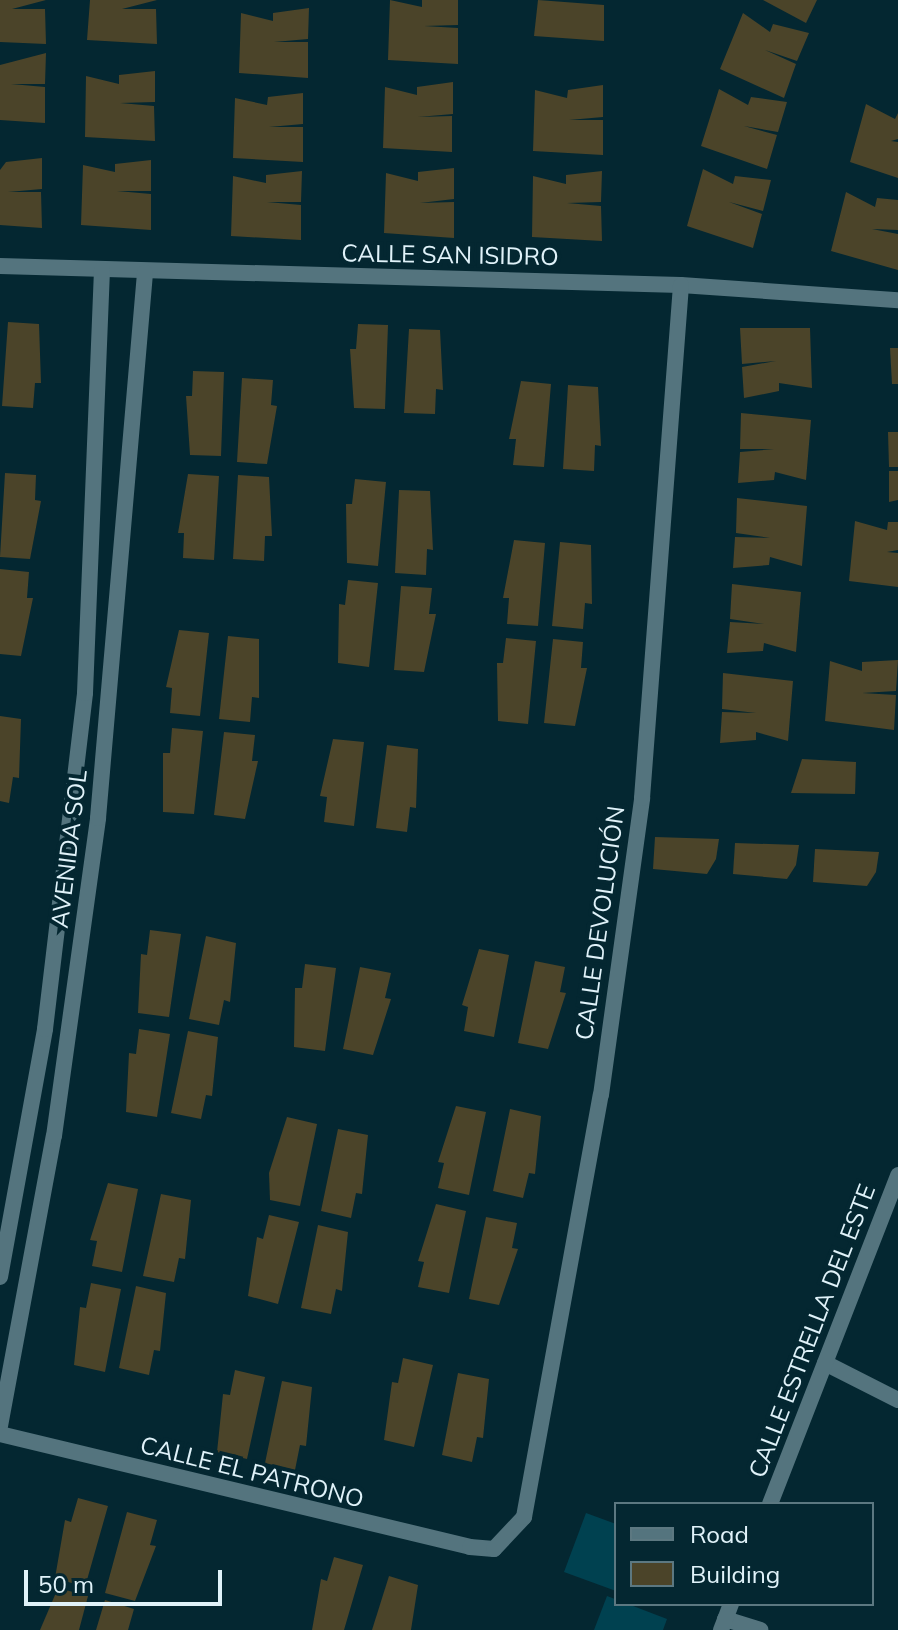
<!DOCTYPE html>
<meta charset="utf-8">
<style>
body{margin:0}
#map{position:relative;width:898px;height:1630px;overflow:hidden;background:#042731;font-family:Mulish,sans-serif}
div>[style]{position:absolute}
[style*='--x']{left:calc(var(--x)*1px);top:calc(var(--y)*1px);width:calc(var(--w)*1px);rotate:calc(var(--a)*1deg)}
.green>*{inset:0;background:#004150}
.building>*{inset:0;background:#4b4429}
.minor>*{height:16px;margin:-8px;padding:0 8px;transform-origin:8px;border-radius:8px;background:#54747e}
span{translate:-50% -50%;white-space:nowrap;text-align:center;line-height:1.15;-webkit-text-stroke:8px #042731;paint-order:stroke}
.street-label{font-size:24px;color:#e0f2f9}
.legend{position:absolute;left:614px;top:1502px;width:260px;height:104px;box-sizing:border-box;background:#042731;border:2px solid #5c7881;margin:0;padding:10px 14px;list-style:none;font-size:24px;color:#e0f2f9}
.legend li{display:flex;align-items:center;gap:16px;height:40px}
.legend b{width:40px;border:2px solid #5c7881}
.scale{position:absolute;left:24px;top:1570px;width:198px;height:36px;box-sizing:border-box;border:4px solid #e0f2f9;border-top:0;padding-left:10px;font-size:24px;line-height:28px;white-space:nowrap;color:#e0f2f9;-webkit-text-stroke:6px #042731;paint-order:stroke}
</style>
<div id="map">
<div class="green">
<i style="clip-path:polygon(586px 1513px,616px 1524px,616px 1591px,564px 1572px)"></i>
<i style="clip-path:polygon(607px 1596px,667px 1619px,663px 1630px,594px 1630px)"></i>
</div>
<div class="building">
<i style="clip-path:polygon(0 0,46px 0,12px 9px,45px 9px,46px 44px,0 42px)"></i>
<i style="clip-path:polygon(90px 0,157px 0,122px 9px,156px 9px,157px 44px,87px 40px)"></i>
<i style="clip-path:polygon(390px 0,422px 7px,422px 0,458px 0,458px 25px,424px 26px,458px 28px,458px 64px,388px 60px)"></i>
<i style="clip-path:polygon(538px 0,604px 5px,604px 41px,534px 36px)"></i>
<i style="clip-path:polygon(763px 0,817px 0,806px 23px)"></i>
<i style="clip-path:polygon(309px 8px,308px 39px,274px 42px,308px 42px,308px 78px,239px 73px,241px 13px,273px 21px,273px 13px)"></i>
<i style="clip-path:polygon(743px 13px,770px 32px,773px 24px,809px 33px,797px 61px,765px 50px,796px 64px,784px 98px,720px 69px)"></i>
<i style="clip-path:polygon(46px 53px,45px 84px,11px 84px,45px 87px,45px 123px,0 120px,0 65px)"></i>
<i style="clip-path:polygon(155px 71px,155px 102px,120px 103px,154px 106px,155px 141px,85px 137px,86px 76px,119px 84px,119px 75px)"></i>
<i style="clip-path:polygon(453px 82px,453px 114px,418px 117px,452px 116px,452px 152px,383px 148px,385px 87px,417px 95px,417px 87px)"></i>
<i style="clip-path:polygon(603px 85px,603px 117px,569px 120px,603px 120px,603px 155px,533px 151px,535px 90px,567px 98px,568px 90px)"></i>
<i style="clip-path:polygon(719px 89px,748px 105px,751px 97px,787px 102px,778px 132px,744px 126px,777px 135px,767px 169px,701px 146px)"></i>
<i style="clip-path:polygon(303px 93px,303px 124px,269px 127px,303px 127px,303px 162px,233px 158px,235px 98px,267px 105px,268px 97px)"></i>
<i style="clip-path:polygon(866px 104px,895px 119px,898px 113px,898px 139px,891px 141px,898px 142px,898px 178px,850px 162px)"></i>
<i style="clip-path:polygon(42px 158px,42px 189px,8px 192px,41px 192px,42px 228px,0 225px,0 170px,6px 162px)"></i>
<i style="clip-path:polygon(151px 160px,151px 191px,117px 191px,151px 194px,151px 230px,81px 225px,83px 165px,115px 172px,115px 164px)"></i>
<i style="clip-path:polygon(454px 168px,454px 199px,420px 203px,454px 202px,454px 238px,384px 233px,386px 173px,418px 181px,418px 172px)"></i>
<i style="clip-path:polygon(703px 169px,733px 184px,735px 176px,771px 180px,763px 211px,729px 202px,762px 214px,753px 248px,687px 226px)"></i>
<i style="clip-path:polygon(302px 171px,301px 202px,267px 202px,301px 205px,301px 240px,231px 236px,233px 176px,266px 183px,266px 175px)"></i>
<i style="clip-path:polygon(602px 171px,601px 202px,567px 203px,601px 206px,602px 241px,532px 237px,533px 176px,566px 184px,566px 175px)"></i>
<i style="clip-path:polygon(846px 192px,875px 207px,877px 198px,898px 200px,898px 230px,872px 229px,898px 234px,898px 270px,831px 251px)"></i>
<i style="clip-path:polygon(8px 322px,39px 324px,41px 383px,35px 383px,33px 408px,2px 406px)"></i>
<i style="clip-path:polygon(358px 324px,388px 325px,385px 409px,354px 408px,350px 349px,356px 349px)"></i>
<i style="clip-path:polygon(740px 328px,810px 328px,812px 388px,779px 383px,779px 391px,744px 398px,742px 367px,776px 361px,742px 364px)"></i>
<i style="clip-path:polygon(409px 329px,440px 330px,443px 390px,436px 389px,435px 414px,404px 413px)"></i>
<i style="clip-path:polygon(890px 348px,898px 348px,898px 384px,892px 384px)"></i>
<i style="clip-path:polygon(193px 371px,224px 372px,221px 456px,190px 455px,186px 396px,192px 396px)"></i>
<i style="clip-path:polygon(242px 378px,273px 380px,271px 405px,277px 406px,267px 464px,237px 462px)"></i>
<i style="clip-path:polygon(521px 381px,551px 384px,544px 467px,513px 465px,516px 439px,509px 439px)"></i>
<i style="clip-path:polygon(568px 385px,598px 387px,601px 446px,595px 445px,594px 471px,563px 469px)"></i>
<i style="clip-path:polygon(741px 413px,811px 420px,806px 480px,775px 472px,774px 480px,738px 483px,740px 452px,774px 449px,740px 449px)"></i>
<i style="clip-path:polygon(888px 432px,898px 432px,898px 467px,889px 467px)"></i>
<i style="clip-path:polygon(889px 471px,898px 471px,898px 500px,889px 502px)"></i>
<i style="clip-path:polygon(5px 473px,36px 475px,35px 500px,41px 501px,30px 559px,0 557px)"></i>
<i style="clip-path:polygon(188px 474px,219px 476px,214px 560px,183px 558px,184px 533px,178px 533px)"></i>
<i style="clip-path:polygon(238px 475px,269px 477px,272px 536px,265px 536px,264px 561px,233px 559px)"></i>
<i style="clip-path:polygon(355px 479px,386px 482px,378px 566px,347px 563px,346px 504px,352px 504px)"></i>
<i style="clip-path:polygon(399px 490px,430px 491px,433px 550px,427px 549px,426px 575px,395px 573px)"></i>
<i style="clip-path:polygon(737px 498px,807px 506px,802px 566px,770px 557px,769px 565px,733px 568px,735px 537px,770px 538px,736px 533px)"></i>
<i style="clip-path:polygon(855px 521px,887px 530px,888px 522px,898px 522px,898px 550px,887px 552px,898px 553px,898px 587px,849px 581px)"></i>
<i style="clip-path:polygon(514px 540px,545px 543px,538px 626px,507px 624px,509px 598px,503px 598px)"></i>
<i style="clip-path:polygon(560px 542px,591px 545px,592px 604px,585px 603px,583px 629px,552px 626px)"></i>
<i style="clip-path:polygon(0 569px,29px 572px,27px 598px,33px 598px,21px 656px,0 654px)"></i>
<i style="clip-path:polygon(348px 580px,378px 583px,369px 667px,338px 663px,339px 604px,345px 605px)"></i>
<i style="clip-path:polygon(732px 584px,801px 592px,796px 652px,764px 643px,763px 651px,727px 653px,730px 622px,764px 624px,730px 619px)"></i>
<i style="clip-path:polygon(401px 586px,432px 588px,429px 614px,436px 614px,424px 672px,394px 670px)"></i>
<i style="clip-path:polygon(179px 630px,209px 633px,200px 716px,170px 713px,172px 688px,166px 687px)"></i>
<i style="clip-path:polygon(228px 636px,259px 639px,259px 698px,252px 697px,250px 722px,219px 719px)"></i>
<i style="clip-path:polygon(506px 638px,536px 641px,528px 724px,498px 721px,497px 663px,503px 663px)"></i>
<i style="clip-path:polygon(553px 639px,583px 642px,581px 668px,587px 668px,575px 726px,544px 723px)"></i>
<i style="clip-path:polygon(898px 660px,896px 691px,862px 693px,896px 695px,894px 730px,825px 721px,830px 661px,862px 671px,862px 662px)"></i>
<i style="clip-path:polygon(723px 673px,793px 681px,788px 741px,756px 732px,756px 740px,720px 743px,722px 712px,756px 713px,722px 709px)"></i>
<i style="clip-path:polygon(0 716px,21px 719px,19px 778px,13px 777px,9px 803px,0 801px)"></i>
<i style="clip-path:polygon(172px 728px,203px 731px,194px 814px,163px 812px,163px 753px,170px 753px)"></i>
<i style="clip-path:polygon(224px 732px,255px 735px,252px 761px,258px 761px,245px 819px,214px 815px)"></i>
<i style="clip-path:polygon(333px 739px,364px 742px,354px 826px,324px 822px,327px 797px,320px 796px)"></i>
<i style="clip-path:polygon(387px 745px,418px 749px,416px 808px,410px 807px,407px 832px,376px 828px)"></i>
<i style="clip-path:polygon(802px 759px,856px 762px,855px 794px,791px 793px)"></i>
<i style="clip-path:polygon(655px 837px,719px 839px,716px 859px,707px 874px,653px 869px)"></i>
<i style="clip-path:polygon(735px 843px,799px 845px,796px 865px,787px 879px,733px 874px)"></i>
<i style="clip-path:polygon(815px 849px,879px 852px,876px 872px,867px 886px,813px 882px)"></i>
<i style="clip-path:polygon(150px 930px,181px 934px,169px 1017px,138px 1013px,141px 954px,147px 955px)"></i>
<i style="clip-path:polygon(206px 936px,236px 943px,230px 1002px,224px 1000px,219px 1025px,189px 1019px)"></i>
<i style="clip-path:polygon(479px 949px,509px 955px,494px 1037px,464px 1031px,468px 1007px,462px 1005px)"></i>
<i style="clip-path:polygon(535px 961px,565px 967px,560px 992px,566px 993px,548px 1049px,518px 1043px)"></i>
<i style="clip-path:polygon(305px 964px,336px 968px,325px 1051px,294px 1047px,295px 988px,302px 988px)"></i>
<i style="clip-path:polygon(360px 967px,391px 973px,385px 998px,391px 999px,373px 1055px,343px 1049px)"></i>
<i style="clip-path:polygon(139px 1029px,170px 1034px,157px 1117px,126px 1112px,129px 1053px,136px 1054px)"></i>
<i style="clip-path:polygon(188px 1031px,218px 1037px,212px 1096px,206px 1095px,201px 1119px,171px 1113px)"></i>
<i style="clip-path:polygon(456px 1106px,486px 1112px,469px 1195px,438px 1188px,444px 1163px,438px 1162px)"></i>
<i style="clip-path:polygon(510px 1109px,541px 1116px,535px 1174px,529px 1173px,523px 1198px,493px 1191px)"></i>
<i style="clip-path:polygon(287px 1117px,317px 1124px,300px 1206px,270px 1200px,269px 1173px)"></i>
<i style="clip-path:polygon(338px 1129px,368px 1135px,362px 1194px,356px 1193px,351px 1218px,321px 1211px)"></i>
<i style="clip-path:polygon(108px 1183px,138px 1189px,122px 1272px,92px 1266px,97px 1241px,90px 1240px)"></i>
<i style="clip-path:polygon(161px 1194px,191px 1200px,185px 1259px,179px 1258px,174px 1282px,143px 1276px)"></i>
<i style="clip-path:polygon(436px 1204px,466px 1211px,449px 1293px,418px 1287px,424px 1262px,418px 1261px)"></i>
<i style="clip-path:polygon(269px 1215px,299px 1222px,278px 1304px,248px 1296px,257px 1237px,263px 1239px)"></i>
<i style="clip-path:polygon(486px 1217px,517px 1223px,512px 1248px,518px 1249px,499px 1305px,469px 1299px)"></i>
<i style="clip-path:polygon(318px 1225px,348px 1232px,342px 1291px,336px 1289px,331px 1314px,301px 1308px)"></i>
<i style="clip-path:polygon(91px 1283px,121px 1289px,105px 1372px,74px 1365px,80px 1307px,86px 1308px)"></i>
<i style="clip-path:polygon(136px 1286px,166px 1293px,160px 1351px,154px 1350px,149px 1375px,119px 1368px)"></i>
<i style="clip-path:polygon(403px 1358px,433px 1365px,414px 1447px,384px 1440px,392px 1382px,398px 1383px)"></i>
<i style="clip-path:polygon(235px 1370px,265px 1377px,247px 1459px,217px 1452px,223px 1394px,230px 1395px)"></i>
<i style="clip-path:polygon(458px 1373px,489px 1379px,483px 1438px,477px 1437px,472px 1462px,442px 1455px)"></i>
<i style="clip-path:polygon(282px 1381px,312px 1387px,306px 1446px,300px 1445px,295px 1470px,265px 1463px)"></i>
<i style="clip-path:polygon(78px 1498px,108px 1506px,85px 1587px,55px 1578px,65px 1520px,71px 1522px)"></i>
<i style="clip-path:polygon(127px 1512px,157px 1520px,150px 1545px,156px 1546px,135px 1601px,105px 1593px)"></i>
<i style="clip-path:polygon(334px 1557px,363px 1565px,344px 1630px,312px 1630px,321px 1579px,327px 1581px)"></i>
<i style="clip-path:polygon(389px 1576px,418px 1585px,411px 1630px,372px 1630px)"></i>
<i style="clip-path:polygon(58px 1588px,88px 1596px,79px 1630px,40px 1630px)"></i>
<i style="clip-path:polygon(105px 1600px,134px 1609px,128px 1630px,96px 1630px)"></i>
</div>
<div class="minor">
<i style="--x:0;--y:266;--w:681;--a:1.6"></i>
<i style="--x:681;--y:285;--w:218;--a:4"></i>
<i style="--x:0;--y:1277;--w:252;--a:-79.7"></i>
<i style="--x:45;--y:1029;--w:338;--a:-83.2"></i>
<i style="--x:85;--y:693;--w:424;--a:-87.7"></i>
<i style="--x:825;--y:1363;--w:82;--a:26.9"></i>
<i style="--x:0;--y:1426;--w:295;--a:-79.5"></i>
<i style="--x:54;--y:1136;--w:321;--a:-82.1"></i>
<i style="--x:98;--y:818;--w:547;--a:-85.07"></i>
<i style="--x:0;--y:1434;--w:483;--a:13.5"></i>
<i style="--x:470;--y:1547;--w:24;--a:5"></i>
<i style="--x:494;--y:1549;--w:44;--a:-46.8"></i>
<i style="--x:524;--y:1517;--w:429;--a:-79.7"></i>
<i style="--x:601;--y:1095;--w:300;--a:-82.1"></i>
<i style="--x:642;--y:798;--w:514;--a:-85.65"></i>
<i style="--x:770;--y:1504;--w:353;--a:-68.7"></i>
<i style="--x:725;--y:1619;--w:37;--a:17"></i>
<i style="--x:721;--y:1630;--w:28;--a:-69"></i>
</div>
<div class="street-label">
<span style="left:450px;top:255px;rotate:1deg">CALLE SAN ISIDRO</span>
<span style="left:69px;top:849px;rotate:-83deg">AVENIDA SOL</span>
<span style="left:600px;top:923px;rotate:-82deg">CALLE DEVOLUCIÓN</span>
<span style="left:812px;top:1331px;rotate:-69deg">CALLE ESTRELLA DEL ESTE</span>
<span style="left:252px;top:1472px;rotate:14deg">CALLE EL PATRONO</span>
</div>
<ul class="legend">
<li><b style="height:10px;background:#54747e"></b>Road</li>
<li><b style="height:22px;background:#4b4429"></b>Building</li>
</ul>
<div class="scale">50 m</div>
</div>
